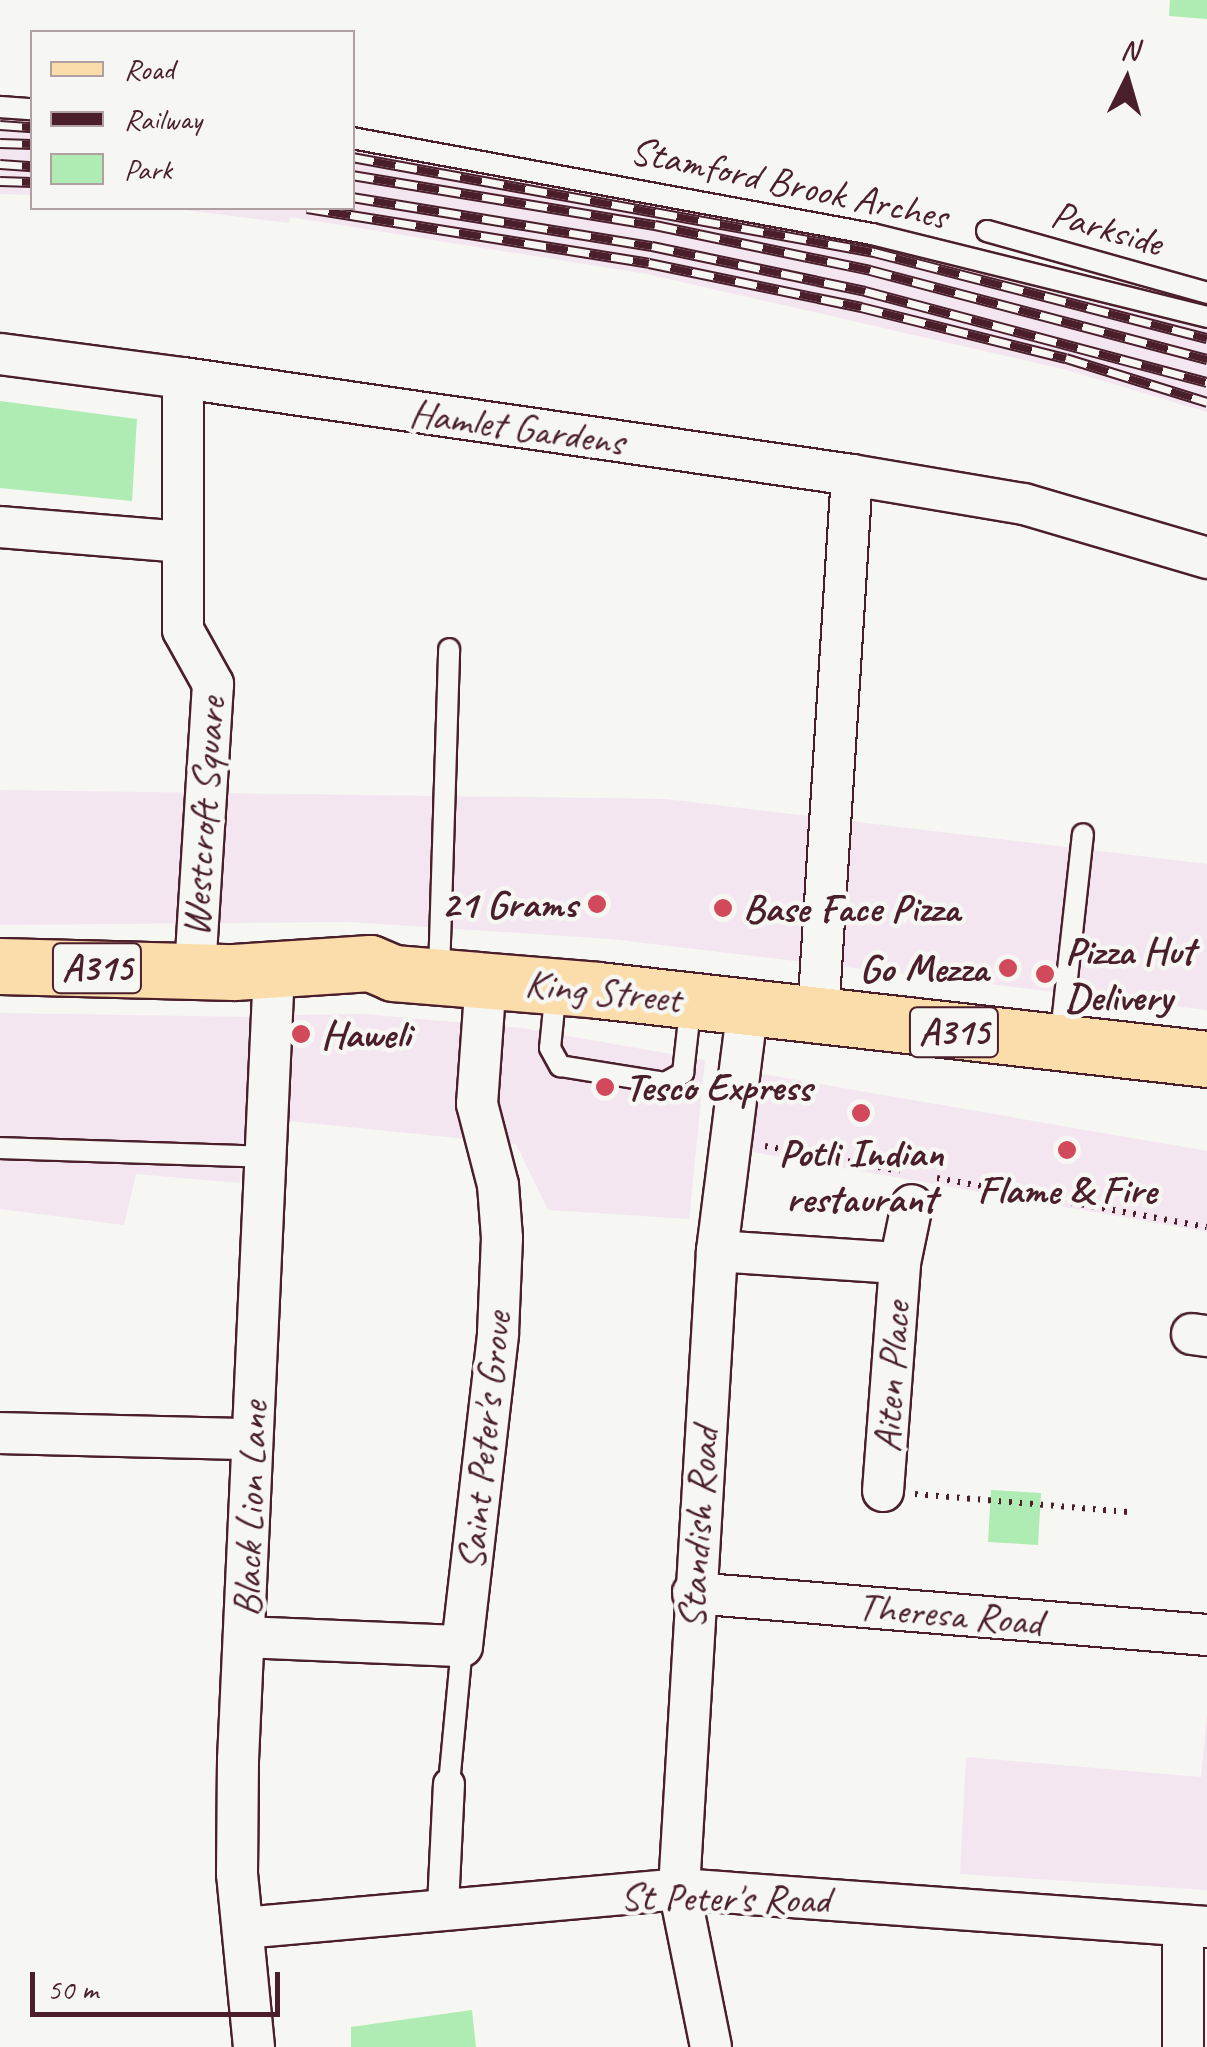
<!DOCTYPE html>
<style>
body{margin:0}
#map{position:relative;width:1207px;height:2047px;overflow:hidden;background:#f6f6f2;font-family:Caveat,sans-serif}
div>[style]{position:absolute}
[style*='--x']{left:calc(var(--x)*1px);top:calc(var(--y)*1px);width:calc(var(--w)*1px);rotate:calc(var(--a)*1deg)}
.built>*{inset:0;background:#f3e6f0}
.green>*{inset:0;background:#afecb3}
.path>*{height:6px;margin-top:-3px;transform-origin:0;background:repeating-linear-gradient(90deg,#4a1f2b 0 2.5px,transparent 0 10.5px)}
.roads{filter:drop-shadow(2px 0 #4a1f2b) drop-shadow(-2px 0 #4a1f2b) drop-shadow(0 2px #4a1f2b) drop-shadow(0 -2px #4a1f2b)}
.service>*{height:20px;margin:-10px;padding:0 10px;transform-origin:10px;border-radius:10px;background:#f6f6f2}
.pedestrian>*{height:30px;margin:-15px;padding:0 15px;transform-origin:15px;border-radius:15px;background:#f6f6f2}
.minor>*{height:40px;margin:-20px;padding:0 20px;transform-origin:20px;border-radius:20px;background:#f6f6f2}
.primary>*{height:55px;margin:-27.5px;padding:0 27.5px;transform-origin:27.5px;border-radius:27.5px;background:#fbddab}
.rail>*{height:11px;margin-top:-5.5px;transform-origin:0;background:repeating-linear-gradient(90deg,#f6f6f2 0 22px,#4a1f2b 0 44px);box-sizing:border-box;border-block:2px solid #4a1f2b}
.dots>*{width:28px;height:28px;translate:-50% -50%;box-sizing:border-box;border:5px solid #f6f6f2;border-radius:50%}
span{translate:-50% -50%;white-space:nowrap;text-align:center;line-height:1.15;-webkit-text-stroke:9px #f6f6f2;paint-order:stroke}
.shield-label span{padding:2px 8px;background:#f6f6f2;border:2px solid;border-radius:8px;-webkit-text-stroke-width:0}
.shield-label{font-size:38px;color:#4a1f2b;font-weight:700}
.street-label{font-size:40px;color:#4a1f2b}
.poi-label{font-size:40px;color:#4a1f2b;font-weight:700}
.right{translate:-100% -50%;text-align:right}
.left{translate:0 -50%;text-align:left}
.legend{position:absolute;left:30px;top:30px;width:325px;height:180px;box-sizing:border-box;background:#f6f6f2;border:2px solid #b1a0a2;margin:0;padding:12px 18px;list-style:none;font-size:30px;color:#4a1f2b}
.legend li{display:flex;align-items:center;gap:20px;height:50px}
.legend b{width:50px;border:2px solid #b1a0a2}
.north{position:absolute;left:1077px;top:30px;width:100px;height:100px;-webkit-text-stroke:8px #f6f6f2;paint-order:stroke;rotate:5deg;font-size:28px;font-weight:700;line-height:40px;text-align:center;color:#4a1f2b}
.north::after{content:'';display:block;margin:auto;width:35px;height:45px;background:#4a1f2b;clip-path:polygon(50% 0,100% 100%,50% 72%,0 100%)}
.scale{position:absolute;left:30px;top:1972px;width:250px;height:45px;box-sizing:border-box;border:5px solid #4a1f2b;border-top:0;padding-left:12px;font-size:30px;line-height:35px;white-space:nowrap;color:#4a1f2b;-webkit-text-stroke:8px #f6f6f2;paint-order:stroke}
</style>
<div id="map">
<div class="built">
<i style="clip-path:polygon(0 115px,32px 117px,32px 195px,0 194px)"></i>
<i style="clip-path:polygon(353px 145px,659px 196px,1083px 291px,1207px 328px,1207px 412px,1063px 369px,647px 274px,290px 217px,289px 223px,169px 208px,352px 208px)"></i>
<i style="clip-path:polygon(0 790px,666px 799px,1207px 864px,1207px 1010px,611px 939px,351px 922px,0 925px)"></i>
<i style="clip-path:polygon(0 1013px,254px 1017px,240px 1183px,136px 1174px,124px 1225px,0 1209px)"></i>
<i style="clip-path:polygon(363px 1014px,522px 1028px,705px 1060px,689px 1219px,548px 1210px,516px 1144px,290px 1121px,293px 1015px)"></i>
<i style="clip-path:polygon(762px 1074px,1207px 1151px,1207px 1232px,747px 1151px)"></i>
<i style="clip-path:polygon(1207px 1715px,1207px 1890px,960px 1874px,966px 1757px,1201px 1777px)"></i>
</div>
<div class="green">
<i style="clip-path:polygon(1170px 0,1207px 0,1207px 19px,1169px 16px)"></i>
<i style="clip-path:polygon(0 401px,137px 419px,132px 501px,0 488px)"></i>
<i style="clip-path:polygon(991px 1490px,1041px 1493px,1038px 1545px,988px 1542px)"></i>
<i style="clip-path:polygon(472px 2010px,476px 2047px,351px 2047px,351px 2027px)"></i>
</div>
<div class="path">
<i style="--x:765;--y:1146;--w:137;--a:10.5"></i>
<i style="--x:937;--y:1178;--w:274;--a:10.3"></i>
<i style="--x:915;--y:1494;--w:214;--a:4.8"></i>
</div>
<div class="roads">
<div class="service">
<i style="--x:0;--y:107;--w:32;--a:4"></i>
<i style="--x:352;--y:138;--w:529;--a:10.46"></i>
<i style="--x:872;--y:234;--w:345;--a:13.9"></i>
<i style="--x:987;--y:231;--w:229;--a:15.7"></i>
<i style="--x:439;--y:973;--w:324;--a:-88.2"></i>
<i style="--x:556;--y:988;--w:60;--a:95.7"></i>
<i style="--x:550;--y:1048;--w:21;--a:61"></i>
<i style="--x:560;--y:1066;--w:106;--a:9.2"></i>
<i style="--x:665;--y:1083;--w:21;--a:-29"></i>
<i style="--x:683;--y:1073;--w:71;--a:-83.6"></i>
<i style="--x:1060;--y:1042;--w:209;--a:-83.7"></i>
<i style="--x:0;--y:1148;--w:269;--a:1.9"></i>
<i style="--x:449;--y:1784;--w:139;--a:-84.6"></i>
</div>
<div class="pedestrian">
<i style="--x:443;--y:1906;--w:122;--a:-87.2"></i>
</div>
<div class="minor">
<i style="--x:0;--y:354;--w:185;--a:7.5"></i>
<i style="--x:183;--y:378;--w:252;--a:90"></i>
<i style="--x:183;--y:630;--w:62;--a:60.9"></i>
<i style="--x:213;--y:684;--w:288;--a:93.6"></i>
<i style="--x:183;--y:378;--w:676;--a:8.25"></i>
<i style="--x:0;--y:527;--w:182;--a:4.7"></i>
<i style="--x:818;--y:1015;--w:541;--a:-86.4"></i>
<i style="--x:852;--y:475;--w:174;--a:9.6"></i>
<i style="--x:1024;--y:504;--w:191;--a:16.4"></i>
<i style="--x:717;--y:1251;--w:183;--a:3.8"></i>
<i style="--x:1192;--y:1334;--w:15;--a:8"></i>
<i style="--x:0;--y:1433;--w:252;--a:1.4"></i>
<i style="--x:883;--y:1491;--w:229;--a:-85.7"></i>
<i style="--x:900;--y:1263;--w:59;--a:-78.3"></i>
<i style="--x:693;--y:1593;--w:516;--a:4.67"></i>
<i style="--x:245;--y:1637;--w:217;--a:2.4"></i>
<i style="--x:462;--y:1646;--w:315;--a:-83.4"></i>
<i style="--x:498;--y:1333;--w:95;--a:-87.6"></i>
<i style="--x:502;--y:1238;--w:53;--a:-94.3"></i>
<i style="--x:498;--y:1185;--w:84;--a:-104.5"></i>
<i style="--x:477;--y:1104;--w:125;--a:-85.9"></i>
<i style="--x:1183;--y:1927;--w:120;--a:90"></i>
<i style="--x:243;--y:1928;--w:438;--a:-5.1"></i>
<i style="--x:679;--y:1889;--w:529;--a:4.12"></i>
<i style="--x:254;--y:2047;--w:174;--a:-95.6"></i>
<i style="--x:237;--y:1874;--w:114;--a:-89.5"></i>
<i style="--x:238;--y:1760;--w:790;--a:-87.39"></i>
<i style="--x:711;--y:2047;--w:161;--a:-101.4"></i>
<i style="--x:679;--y:1889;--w:639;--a:-86.59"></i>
<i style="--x:717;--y:1251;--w:246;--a:-82.8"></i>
</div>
<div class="primary">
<i style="--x:0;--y:966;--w:234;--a:1.5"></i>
<i style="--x:234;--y:972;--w:136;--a:-3.8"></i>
<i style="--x:370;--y:963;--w:25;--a:23"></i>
<i style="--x:393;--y:973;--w:206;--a:4.7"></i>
<i style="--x:598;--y:990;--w:613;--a:6.46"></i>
</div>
</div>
<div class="rail">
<i style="--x:0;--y:125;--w:32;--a:4"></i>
<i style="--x:0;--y:143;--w:32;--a:2"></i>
<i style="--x:352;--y:157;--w:531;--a:10.31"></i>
<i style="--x:874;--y:252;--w:344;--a:14.5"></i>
<i style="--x:0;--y:164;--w:32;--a:4"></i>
<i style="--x:352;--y:175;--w:307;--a:9.4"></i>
<i style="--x:655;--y:225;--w:220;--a:11.8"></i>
<i style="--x:870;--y:270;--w:349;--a:14.8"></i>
<i style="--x:0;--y:181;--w:32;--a:2"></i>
<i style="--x:352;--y:197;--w:304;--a:9.3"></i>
<i style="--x:652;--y:246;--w:218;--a:11.9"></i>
<i style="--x:865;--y:291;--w:354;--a:14.9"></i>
<i style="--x:307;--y:208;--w:346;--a:9.1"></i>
<i style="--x:649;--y:263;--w:217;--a:11.7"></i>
<i style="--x:861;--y:307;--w:211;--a:14"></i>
<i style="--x:1066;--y:358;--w:148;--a:17.3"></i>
</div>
<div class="dots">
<i style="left:597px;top:904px;background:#d1495b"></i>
<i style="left:723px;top:908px;background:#d1495b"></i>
<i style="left:1008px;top:968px;background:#d1495b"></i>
<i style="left:1045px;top:974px;background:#d1495b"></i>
<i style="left:301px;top:1034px;background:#d1495b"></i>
<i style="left:605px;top:1087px;background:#d1495b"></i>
<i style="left:861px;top:1113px;background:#d1495b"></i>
<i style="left:1067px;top:1150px;background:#d1495b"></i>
</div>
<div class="shield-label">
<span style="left:97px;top:968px">A315</span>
<span style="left:954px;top:1032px">A315</span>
</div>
<div class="street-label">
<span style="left:789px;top:183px;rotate:12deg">Stamford Brook Arches</span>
<span style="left:1107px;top:228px;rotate:16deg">Parkside</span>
<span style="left:517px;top:427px;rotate:8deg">Hamlet Gardens</span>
<span style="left:203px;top:817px;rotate:-86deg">Westcroft Square</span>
<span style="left:603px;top:991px;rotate:6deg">King Street</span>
<span style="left:891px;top:1377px;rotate:-86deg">Aiten Place</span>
<span style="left:484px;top:1441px;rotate:-84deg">Saint Peter's Grove</span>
<span style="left:250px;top:1509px;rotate:-88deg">Black Lion Lane</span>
<span style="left:698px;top:1528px;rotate:-86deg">Standish Road</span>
<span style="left:950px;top:1614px;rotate:5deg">Theresa Road</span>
<span style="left:725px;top:1898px;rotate:1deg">St Peter's Road</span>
</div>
<div class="poi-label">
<span class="right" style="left:577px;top:904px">21 Grams</span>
<span class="left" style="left:743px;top:908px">Base Face Pizza</span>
<span class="left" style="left:1065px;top:974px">Pizza Hut<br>Delivery</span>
<span class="right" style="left:988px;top:968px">Go Mezza</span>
<span class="left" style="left:321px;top:1034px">Haweli</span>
<span class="left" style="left:625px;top:1087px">Tesco Express</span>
<span style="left:861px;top:1176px">Potli Indian<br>restaurant</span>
<span style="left:1067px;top:1190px">Flame &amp; Fire</span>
</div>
<ul class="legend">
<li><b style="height:12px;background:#fbddab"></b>Road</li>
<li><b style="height:12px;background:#4a1f2b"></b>Railway</li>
<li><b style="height:28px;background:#afecb3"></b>Park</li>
</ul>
<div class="north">N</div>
<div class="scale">50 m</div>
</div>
